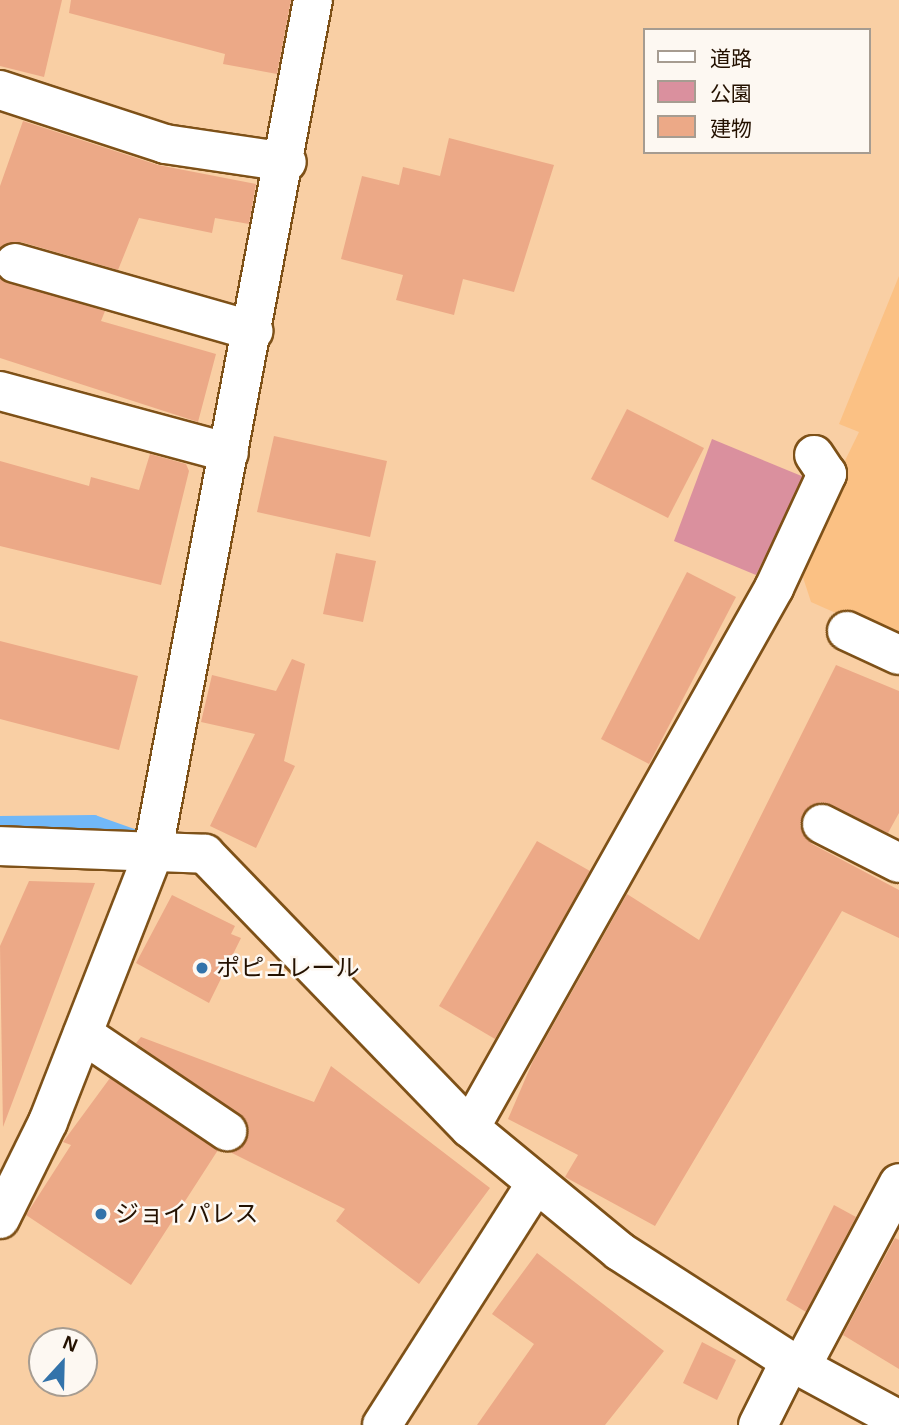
<!DOCTYPE html>
<meta charset="utf-8">
<style>
body{margin:0}
#map{position:relative;width:899px;height:1425px;overflow:hidden;background:#f9cfa4;font-family:Helvetica,"Noto Sans JP",sans-serif}
div>[style]{position:absolute}
[style*='--x']{left:calc(var(--x)*1px);top:calc(var(--y)*1px);width:calc(var(--w)*1px);rotate:calc(var(--a)*1deg)}
.built>*{inset:0;background:#fbc184}
.green>*{inset:0;background:#da909e}
.stream>*{height:14px;margin:-7px;padding:0 7px;transform-origin:7px;border-radius:7px;background:#71b8f8}
.building>*{inset:0;background:#eca987}
.roads{filter:drop-shadow(2px 0 #7e5118) drop-shadow(-2px 0 #7e5118) drop-shadow(0 2px #7e5118) drop-shadow(0 -2px #7e5118)}
.minor>*{height:38px;margin:-19px;padding:0 19px;transform-origin:19px;border-radius:19px;background:#fff}
.dots>*{width:19px;height:19px;translate:-50% -50%;box-sizing:border-box;border:4px solid #fdf8f2;border-radius:50%}
span{translate:-50% -50%;white-space:nowrap;text-align:center;line-height:1.15;-webkit-text-stroke:5px #fdf8f2;paint-order:stroke}
.poi-label{font-size:24px;color:#241100}
.left{translate:0 -50%;text-align:left}
.legend{position:absolute;left:643px;top:28px;width:228px;height:126px;box-sizing:border-box;background:#fdf8f2;border:2px solid #a69c91;margin:0;padding:9px 12px;list-style:none;font-size:21px;color:#241100}
.legend li{display:flex;align-items:center;gap:14px;height:35px}
.legend b{width:35px;border:2px solid #a69c91}
.north{position:absolute;left:28px;top:1327px;width:70px;height:70px;box-sizing:border-box;background:#fdf8f2;border:2px solid #a69c91;border-radius:50%;rotate:22deg;font-size:19px;font-weight:700;line-height:28px;text-align:center;color:#241100}
.north::after{content:'';display:block;margin:auto;width:24px;height:32px;background:#3373aa;clip-path:polygon(50% 0,100% 100%,50% 72%,0 100%)}
</style>
<div id="map">
<div class="built">
<i style="clip-path:polygon(899px 276px,899px 641px,811px 602px,797px 559px,859px 432px,839px 424px)"></i>
</div>
<div class="green">
<i style="clip-path:polygon(712px 439px,804px 477px,756px 575px,674px 541px)"></i>
</div>
<div class="stream">
<i style="--x:0;--y:823;--w:94;--a:-0.6"></i>
<i style="--x:94;--y:822;--w:45;--a:19.7"></i>
</div>
<div class="building">
<i style="clip-path:polygon(0 0,62px 0,44px 77px,0 66px)"></i>
<i style="clip-path:polygon(71px 0,291px 0,277px 74px,223px 64px,225px 54px,69px 13px)"></i>
<i style="clip-path:polygon(23px 121px,158px 165px,256px 184px,249px 224px,215px 218px,212px 233px,139px 218px,118px 270px,21px 242px,0 247px,0 186px)"></i>
<i style="clip-path:polygon(449px 138px,554px 165px,514px 292px,463px 279px,454px 315px,396px 300px,403px 275px,341px 259px,362px 176px,399px 185px,403px 167px,440px 176px)"></i>
<i style="clip-path:polygon(0 279px,105px 311px,101px 321px,216px 354px,198px 422px,0 358px)"></i>
<i style="clip-path:polygon(627px 409px,704px 448px,668px 518px,591px 479px)"></i>
<i style="clip-path:polygon(274px 436px,387px 461px,370px 537px,257px 512px)"></i>
<i style="clip-path:polygon(150px 454px,186px 464px,189px 471px,161px 585px,0 546px,0 461px,89px 486px,91px 477px,139px 490px)"></i>
<i style="clip-path:polygon(336px 553px,376px 561px,363px 622px,323px 614px)"></i>
<i style="clip-path:polygon(687px 572px,736px 597px,649px 764px,601px 739px)"></i>
<i style="clip-path:polygon(0 641px,138px 676px,119px 750px,0 719px)"></i>
<i style="clip-path:polygon(292px 659px,305px 664px,284px 761px,295px 766px,256px 848px,210px 826px,255px 734px,201px 722px,212px 675px,276px 691px)"></i>
<i style="clip-path:polygon(836px 665px,899px 691px,899px 813px,888px 833px,820px 802px,803px 814px,800px 826px,812px 844px,899px 890px,899px 938px,842px 911px,655px 1226px,565px 1177px,578px 1155px,508px 1119px,533px 1061px,627px 894px,699px 940px)"></i>
<i style="clip-path:polygon(537px 841px,590px 871px,495px 1039px,439px 1006px)"></i>
<i style="clip-path:polygon(29px 881px,95px 883px,3px 1127px,0 946px)"></i>
<i style="clip-path:polygon(172px 895px,235px 926px,231px 934px,241px 938px,209px 1003px,136px 963px)"></i>
<i style="clip-path:polygon(141px 1037px,314px 1102px,331px 1066px,490px 1188px,419px 1284px,336px 1221px,345px 1209px,230px 1152px,245px 1143px,246px 1121px,136px 1043px)"></i>
<i style="clip-path:polygon(110px 1078px,218px 1150px,131px 1285px,26px 1215px,71px 1145px,63px 1142px)"></i>
<i style="clip-path:polygon(834px 1205px,856px 1217px,806px 1312px,786px 1300px)"></i>
<i style="clip-path:polygon(895px 1238px,899px 1240px,899px 1369px,843px 1335px)"></i>
<i style="clip-path:polygon(537px 1253px,664px 1351px,605px 1425px,477px 1425px,534px 1344px,492px 1314px)"></i>
<i style="clip-path:polygon(702px 1342px,736px 1360px,717px 1400px,683px 1383px)"></i>
</div>
<div class="roads">
<div class="minor">
<i style="--x:0;--y:90;--w:174;--a:18.1"></i>
<i style="--x:165;--y:144;--w:123;--a:8.4"></i>
<i style="--x:15;--y:263;--w:248;--a:15.9"></i>
<i style="--x:0;--y:391;--w:237;--a:15.1"></i>
<i style="--x:847;--y:631;--w:57;--a:24.8"></i>
<i style="--x:822;--y:824;--w:86;--a:26.9"></i>
<i style="--x:0;--y:846;--w:205;--a:2.2"></i>
<i style="--x:205;--y:854;--w:381;--a:46"></i>
<i style="--x:470;--y:1128;--w:193;--a:39.5"></i>
<i style="--x:619;--y:1251;--w:203;--a:32.8"></i>
<i style="--x:790;--y:1361;--w:124;--a:28.4"></i>
<i style="--x:83;--y:1034;--w:174;--a:34"></i>
<i style="--x:470;--y:1128;--w:620;--a:-60.62"></i>
<i style="--x:774;--y:588;--w:126;--a:-65.1"></i>
<i style="--x:827;--y:474;--w:23;--a:-124"></i>
<i style="--x:0;--y:1219;--w:108;--a:-63.7"></i>
<i style="--x:48;--y:1122;--w:286;--a:-68.6"></i>
<i style="--x:152;--y:856;--w:871;--a:-79.35"></i>
<i style="--x:801;--y:1367;--w:208;--a:-62"></i>
<i style="--x:382;--y:1425;--w:287;--a:-57.5"></i>
<i style="--x:758;--y:1425;--w:72;--a:-63.4"></i>
</div>
</div>
<div class="dots">
<i style="left:202px;top:968px;background:#3373aa"></i>
<i style="left:101px;top:1214px;background:#3373aa"></i>
</div>
<div class="poi-label">
<span class="left" style="left:216px;top:968px">ポピュレール</span>
<span class="left" style="left:115px;top:1214px">ジョイパレス</span>
</div>
<ul class="legend">
<li><b style="height:9px;background:#fff"></b>道路</li>
<li><b style="height:19px;background:#da909e"></b>公園</li>
<li><b style="height:19px;background:#eca987"></b>建物</li>
</ul>
<div class="north">N</div>
</div>
